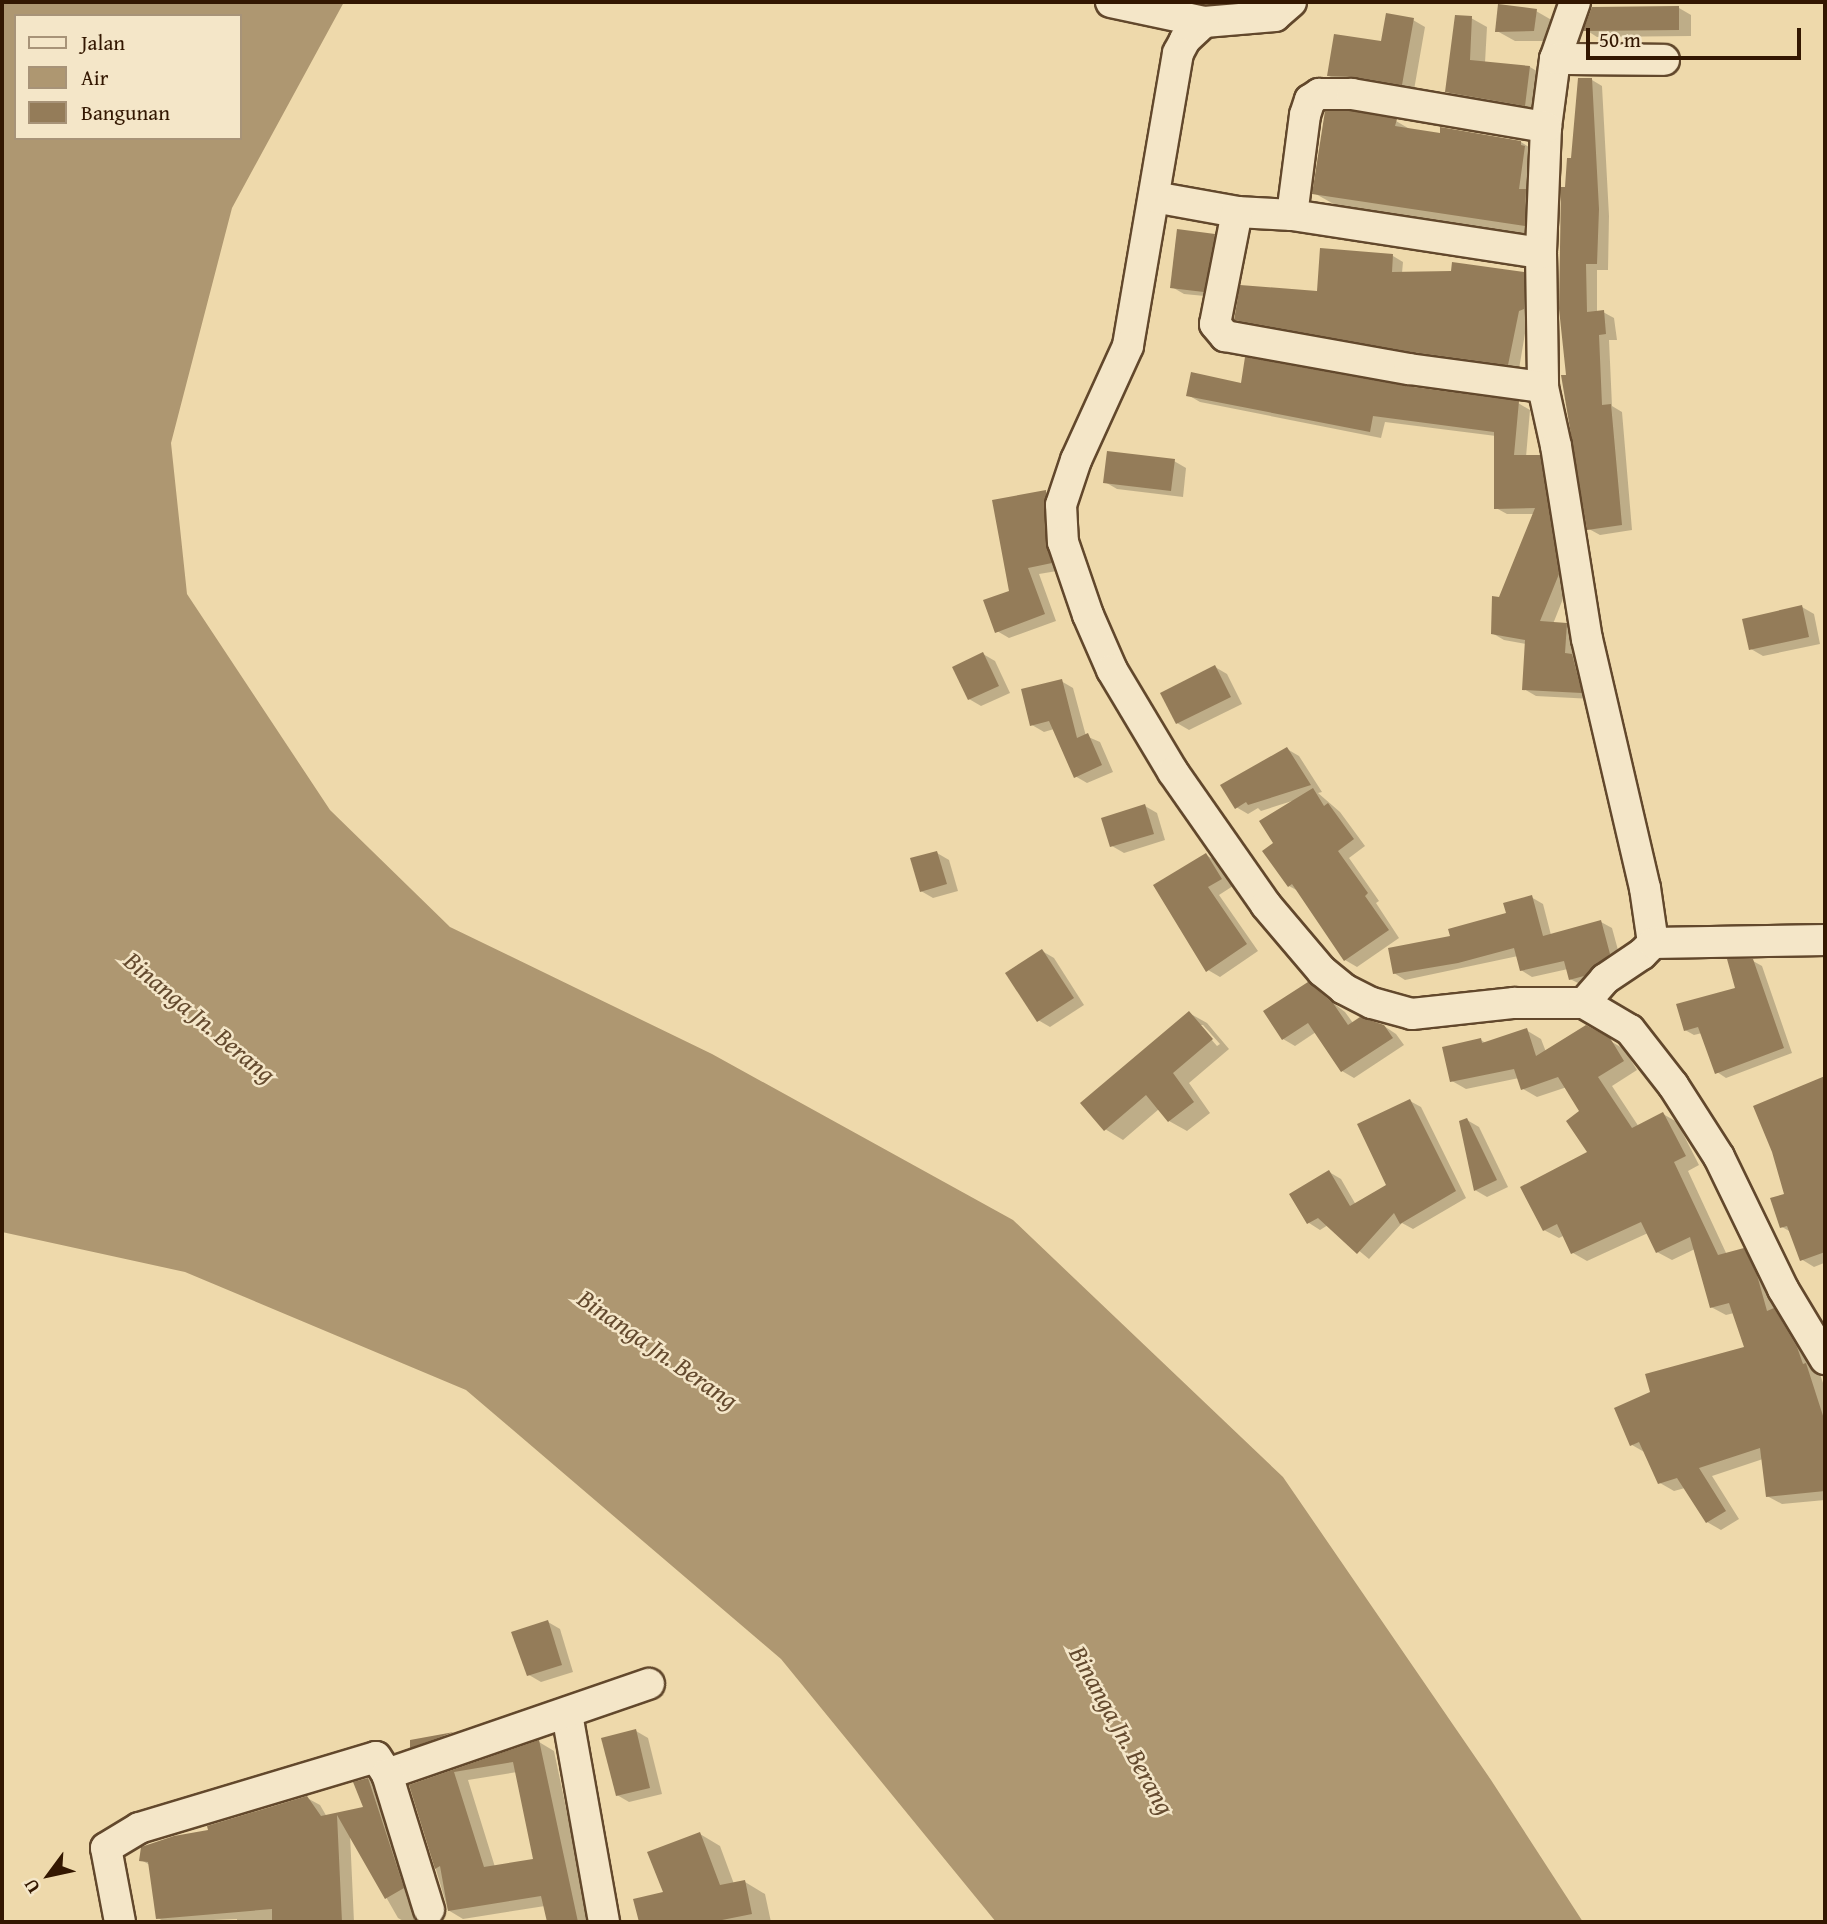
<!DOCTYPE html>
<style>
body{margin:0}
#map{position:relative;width:1827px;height:1924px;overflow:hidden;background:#eed9ab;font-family:"Gentium Book Plus",serif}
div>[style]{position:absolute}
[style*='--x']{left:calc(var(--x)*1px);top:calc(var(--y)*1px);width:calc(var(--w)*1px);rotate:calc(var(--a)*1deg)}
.water>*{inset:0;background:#ae9771}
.shadow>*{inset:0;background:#0003}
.building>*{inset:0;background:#947c59}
.roads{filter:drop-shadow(2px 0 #62482c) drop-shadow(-2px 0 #62482c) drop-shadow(0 2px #62482c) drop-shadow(0 -2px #62482c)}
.street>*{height:30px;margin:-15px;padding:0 15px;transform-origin:15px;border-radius:15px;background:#f4e6c8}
span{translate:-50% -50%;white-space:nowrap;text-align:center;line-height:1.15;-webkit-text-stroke:5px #f4e6c8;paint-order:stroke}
.water-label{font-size:26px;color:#644a2e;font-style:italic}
.frame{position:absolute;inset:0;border:4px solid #331701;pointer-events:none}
.legend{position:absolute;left:14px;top:14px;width:228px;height:126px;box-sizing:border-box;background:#f4e6c8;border:2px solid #a79378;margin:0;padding:9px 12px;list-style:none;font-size:21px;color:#331701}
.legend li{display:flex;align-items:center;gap:14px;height:35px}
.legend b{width:35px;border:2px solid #a79378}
.north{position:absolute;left:14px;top:1840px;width:70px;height:70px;-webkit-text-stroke:5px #f4e6c8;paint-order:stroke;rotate:237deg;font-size:19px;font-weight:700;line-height:28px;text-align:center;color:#331701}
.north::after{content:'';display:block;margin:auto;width:24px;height:32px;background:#331701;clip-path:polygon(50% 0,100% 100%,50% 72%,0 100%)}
.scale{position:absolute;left:1586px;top:28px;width:215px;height:32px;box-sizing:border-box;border:4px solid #331701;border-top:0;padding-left:9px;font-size:21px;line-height:24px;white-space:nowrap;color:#331701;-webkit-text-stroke:5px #f4e6c8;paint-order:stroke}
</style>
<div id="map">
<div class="water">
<i style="clip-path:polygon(evenodd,2px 2px,344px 2px,232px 208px,171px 443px,187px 594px,330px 810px,450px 927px,712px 1054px,1013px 1220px,1283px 1477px,1491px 1780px,1583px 1922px,996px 1922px,781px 1659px,466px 1390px,185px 1272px,2px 1232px,2px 2px,16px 16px,240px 16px,240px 138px,16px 138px,16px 16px)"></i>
</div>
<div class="shadow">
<i style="clip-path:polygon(1679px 8px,1691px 15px,1691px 36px,1597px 37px,1586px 30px)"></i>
<i style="clip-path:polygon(1536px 11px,1555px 22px,1552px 41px,1515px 41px,1497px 31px)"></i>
<i style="clip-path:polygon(1471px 18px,1487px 27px,1485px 63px,1530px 67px,1545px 76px,1541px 114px,1463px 100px,1447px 91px)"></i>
<i style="clip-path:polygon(1413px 20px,1425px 27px,1414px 90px,1341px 82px,1329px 76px,1382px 43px)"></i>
<i style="clip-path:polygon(1592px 80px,1602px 86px,1609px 216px,1608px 270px,1597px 270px,1597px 313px,1603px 312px,1614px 318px,1617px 340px,1609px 340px,1612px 406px,1622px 412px,1632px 530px,1600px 535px,1589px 529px,1567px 376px,1567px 189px)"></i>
<i style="clip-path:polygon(1396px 121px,1413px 131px,1521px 142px,1545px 157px,1549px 239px,1339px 207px,1314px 193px)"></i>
<i style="clip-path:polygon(1214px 236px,1226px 242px,1215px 297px,1184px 294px,1172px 287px)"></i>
<i style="clip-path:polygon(1393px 256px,1403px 262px,1402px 273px,1523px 274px,1534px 280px,1519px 369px,1424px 357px,1246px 324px,1236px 318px,1318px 293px)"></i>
<i style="clip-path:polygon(1242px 385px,1406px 388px,1518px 403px,1530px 410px,1526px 457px,1539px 457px,1551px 464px,1570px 581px,1553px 624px,1566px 625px,1578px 632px,1592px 699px,1536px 696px,1524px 689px,1526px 644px,1504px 640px,1492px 633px,1500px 599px,1534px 514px,1507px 514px,1496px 508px,1496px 436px,1385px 422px,1381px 438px,1200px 402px,1188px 395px)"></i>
<i style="clip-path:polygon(1174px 461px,1186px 468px,1183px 497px,1117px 489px,1105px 482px)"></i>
<i style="clip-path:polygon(1046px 492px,1058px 499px,1063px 570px,1039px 574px,1056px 621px,1009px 638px,997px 631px)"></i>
<i style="clip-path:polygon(1802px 607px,1814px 614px,1820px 644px,1763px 656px,1751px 649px)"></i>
<i style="clip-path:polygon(983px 654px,995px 661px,1010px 693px,981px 706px,969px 699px)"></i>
<i style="clip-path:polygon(1215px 667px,1227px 674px,1242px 704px,1189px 730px,1177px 723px)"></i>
<i style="clip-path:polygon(1061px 681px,1073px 688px,1086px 736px,1100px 742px,1113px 772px,1087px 783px,1075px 776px,1054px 729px,1044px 732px,1032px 725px)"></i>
<i style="clip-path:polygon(1287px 749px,1299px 756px,1322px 792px,1318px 793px,1340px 812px,1365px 846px,1349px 858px,1379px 901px,1376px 903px,1399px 938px,1357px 967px,1345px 960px,1300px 892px,1289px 886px,1276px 843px,1292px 801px,1261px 811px,1258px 808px,1248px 814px,1236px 807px)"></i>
<i style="clip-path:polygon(1145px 806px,1157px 813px,1165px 840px,1124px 853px,1112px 846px)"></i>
<i style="clip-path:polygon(937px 853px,949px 860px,958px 891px,933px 898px,921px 891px)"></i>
<i style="clip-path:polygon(1206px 855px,1218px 862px,1233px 886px,1219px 895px,1258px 951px,1220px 977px,1208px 970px)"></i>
<i style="clip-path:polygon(1531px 897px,1543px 904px,1551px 935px,1601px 922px,1612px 928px,1621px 961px,1582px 985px,1570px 979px,1568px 969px,1532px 977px,1521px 970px,1518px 956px,1405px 980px,1394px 973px,1452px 938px,1508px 914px)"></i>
<i style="clip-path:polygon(1042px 951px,1054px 958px,1084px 1005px,1050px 1027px,1038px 1020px)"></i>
<i style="clip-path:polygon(1753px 961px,1762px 966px,1792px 1053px,1726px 1078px,1717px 1072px,1702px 1033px,1694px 1035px,1685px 1030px,1738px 989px)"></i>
<i style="clip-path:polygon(1308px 984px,1345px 1012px,1353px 1023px,1384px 1026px,1396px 1034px,1404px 1045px,1354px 1078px,1342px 1071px,1316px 1032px,1295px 1046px,1283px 1039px)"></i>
<i style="clip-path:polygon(evenodd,1189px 1013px,1207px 1023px,1229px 1049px,1189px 1083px,1210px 1113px,1187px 1131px,1169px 1121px,1159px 1109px,1123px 1140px,1105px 1129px,1189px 1013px,1199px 1025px,1203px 1025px,1220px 1044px,1217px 1046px,1199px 1025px)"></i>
<i style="clip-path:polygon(1586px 1027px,1624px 1049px,1637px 1070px,1612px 1086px,1639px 1127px,1663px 1114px,1677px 1122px,1699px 1165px,1688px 1171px,1727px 1255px,1744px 1250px,1758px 1259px,1771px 1285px,1779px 1313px,1789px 1319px,1820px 1374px,1825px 1389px,1825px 1500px,1782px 1504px,1767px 1496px,1763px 1459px,1712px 1476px,1739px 1519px,1721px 1530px,1707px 1522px,1685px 1488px,1674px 1491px,1660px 1483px,1646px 1453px,1632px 1445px,1747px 1348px,1734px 1313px,1726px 1315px,1711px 1307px,1695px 1249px,1672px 1260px,1657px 1252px,1648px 1233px,1587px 1261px,1573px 1253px,1565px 1235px,1559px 1238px,1544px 1230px,1590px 1152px,1582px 1112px,1567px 1087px,1537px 1097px,1523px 1089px,1519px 1078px,1466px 1089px,1452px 1081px,1481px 1040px,1487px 1044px,1526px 1030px,1541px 1039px,1546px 1052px)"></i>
<i style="clip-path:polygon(1825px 1078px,1825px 1266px,1824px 1263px,1814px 1267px,1801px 1259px,1791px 1232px,1782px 1227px,1786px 1195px,1774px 1151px,1755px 1107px)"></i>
<i style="clip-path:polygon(1410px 1101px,1421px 1107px,1466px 1198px,1413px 1229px,1402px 1223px,1369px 1259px,1328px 1225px,1320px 1230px,1309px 1223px,1329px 1172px,1341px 1179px,1356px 1205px,1388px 1186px)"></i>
<i style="clip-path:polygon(1467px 1120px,1479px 1127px,1508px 1187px,1487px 1197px,1475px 1190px)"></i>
<i style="clip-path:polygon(548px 1622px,560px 1629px,573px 1672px,541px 1682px,529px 1675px)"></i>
<i style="clip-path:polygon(636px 1731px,648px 1738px,662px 1794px,629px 1802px,617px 1795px)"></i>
<i style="clip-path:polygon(454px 1734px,464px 1740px,423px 1753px,411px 1747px,412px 1741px)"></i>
<i style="clip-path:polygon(evenodd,539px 1742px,554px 1751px,590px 1922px,549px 1922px,545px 1906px,463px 1919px,448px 1910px,411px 1786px,539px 1742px,517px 1772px,535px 1860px,495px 1867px,468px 1780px,517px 1772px)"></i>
<i style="clip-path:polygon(368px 1779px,381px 1787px,425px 1922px,405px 1922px,398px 1918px,350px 1834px,354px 1922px,237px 1922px,237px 1919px,165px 1922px,158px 1918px,150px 1865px,141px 1860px,210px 1831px,307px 1798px,320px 1805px,327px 1817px,365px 1808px)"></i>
<i style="clip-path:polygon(700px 1834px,720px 1846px,734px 1884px,745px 1882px,765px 1894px,771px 1922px,641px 1922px,635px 1900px,665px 1893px)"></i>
</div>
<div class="building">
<i style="clip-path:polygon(1498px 4px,1537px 9px,1534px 31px,1495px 32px)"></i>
<i style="clip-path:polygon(1679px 6px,1679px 30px,1583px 31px,1592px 7px)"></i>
<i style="clip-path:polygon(1386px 13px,1414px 18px,1402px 85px,1355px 77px,1327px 76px,1334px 34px,1381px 41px)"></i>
<i style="clip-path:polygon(1455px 15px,1472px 16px,1470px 60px,1530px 66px,1525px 106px,1445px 92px)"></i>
<i style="clip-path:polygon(1578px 78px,1592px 78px,1599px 209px,1597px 264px,1586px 264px,1587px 312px,1604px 310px,1606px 334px,1599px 335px,1602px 405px,1611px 404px,1622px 525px,1587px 530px,1561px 375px,1566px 375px,1559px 309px,1561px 187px,1565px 187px,1567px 158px,1571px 158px)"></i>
<i style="clip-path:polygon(1325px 111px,1351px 111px,1397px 119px,1395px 126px,1440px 133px,1440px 127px,1521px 141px,1521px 145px,1525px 146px,1519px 189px,1526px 189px,1525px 226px,1312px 194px)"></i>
<i style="clip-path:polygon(1177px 229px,1215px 234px,1204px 292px,1170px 288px)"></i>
<i style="clip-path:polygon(1320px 248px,1393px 254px,1392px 272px,1451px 271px,1452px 262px,1524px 272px,1524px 309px,1519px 311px,1508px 365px,1412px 352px,1234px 320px,1240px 285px,1317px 291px)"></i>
<i style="clip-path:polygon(1245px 357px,1406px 386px,1519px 401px,1514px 455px,1540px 455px,1559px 574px,1540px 621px,1567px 623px,1565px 653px,1572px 654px,1582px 693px,1522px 690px,1525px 640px,1491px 634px,1492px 596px,1499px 597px,1535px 508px,1494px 509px,1494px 432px,1373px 416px,1370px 432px,1186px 396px,1191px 372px,1241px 383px)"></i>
<i style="clip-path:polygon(1107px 451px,1175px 459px,1171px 491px,1103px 483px)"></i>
<i style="clip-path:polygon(1046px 490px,1046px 543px,1052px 563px,1028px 568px,1045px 614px,995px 633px,983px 600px,1009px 591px,992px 500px)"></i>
<i style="clip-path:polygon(1802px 605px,1809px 637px,1749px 650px,1742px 619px)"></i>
<i style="clip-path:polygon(983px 652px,999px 686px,968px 700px,952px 667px)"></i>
<i style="clip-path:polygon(1215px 665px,1231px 697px,1176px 724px,1160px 693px)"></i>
<i style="clip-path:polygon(1062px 679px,1077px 738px,1088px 733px,1102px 765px,1074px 778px,1049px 721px,1030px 726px,1021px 689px)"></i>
<i style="clip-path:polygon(1287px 747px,1311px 785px,1248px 805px,1246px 802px,1235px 809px,1220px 785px)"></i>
<i style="clip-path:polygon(1313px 788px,1324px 806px,1328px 803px,1354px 839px,1338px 851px,1368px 893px,1365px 896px,1389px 930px,1344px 961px,1292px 884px,1288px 887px,1262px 851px,1273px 843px,1259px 821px)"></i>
<i style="clip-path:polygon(1145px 804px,1154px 834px,1110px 847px,1101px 818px)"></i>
<i style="clip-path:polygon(937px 851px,947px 884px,920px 892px,910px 858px)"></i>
<i style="clip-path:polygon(1206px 853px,1222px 879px,1208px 887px,1247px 944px,1206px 972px,1153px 885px)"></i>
<i style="clip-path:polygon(1532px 895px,1543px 936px,1601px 920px,1610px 954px,1584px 976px,1569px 980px,1564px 961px,1520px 971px,1514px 948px,1458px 963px,1393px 974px,1388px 948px,1450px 936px,1448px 929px,1506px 913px,1503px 903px)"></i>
<i style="clip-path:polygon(1042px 949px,1074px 998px,1037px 1022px,1005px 973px)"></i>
<i style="clip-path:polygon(1727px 959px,1753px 959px,1784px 1048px,1715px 1074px,1698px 1027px,1684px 1031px,1676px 1004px,1735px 988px)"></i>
<i style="clip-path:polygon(1308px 982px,1333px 1003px,1348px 1025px,1360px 1017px,1384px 1025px,1393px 1038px,1341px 1072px,1308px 1023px,1282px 1040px,1263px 1011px)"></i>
<i style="clip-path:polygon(1189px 1011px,1213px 1039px,1173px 1073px,1194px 1102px,1168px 1122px,1146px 1095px,1104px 1131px,1080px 1103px)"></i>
<i style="clip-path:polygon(1586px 1025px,1610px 1038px,1624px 1061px,1598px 1077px,1632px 1128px,1663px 1112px,1686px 1156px,1674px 1162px,1718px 1255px,1744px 1248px,1757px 1275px,1767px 1311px,1774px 1308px,1797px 1347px,1803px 1364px,1806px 1363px,1825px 1422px,1825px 1491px,1766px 1497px,1760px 1448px,1699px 1468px,1726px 1511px,1706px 1523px,1677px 1478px,1658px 1484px,1639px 1442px,1630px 1446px,1614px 1408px,1650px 1392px,1645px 1374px,1744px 1347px,1729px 1303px,1710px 1308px,1690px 1237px,1656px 1253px,1641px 1222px,1571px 1254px,1557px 1224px,1543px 1231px,1520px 1187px,1587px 1152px,1566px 1121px,1579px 1111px,1558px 1077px,1521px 1090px,1514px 1069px,1450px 1082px,1442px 1047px,1481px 1038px,1482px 1043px,1527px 1028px,1536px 1056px)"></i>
<i style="clip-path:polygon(1825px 1076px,1825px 1252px,1800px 1261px,1787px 1226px,1780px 1228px,1770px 1198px,1784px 1194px,1772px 1152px,1753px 1106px)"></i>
<i style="clip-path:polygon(1410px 1099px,1456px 1191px,1400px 1224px,1394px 1213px,1357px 1254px,1318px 1218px,1307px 1224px,1289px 1194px,1329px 1170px,1350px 1206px,1386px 1185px,1357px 1124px)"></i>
<i style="clip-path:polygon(1467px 1118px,1497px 1180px,1474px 1191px,1459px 1121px)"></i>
<i style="clip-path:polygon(548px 1620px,562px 1665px,527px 1676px,511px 1632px)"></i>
<i style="clip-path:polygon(636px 1729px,650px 1788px,616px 1796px,601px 1738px)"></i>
<i style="clip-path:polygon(454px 1732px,410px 1748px,410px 1740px)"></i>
<i style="clip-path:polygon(evenodd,539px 1740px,578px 1922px,547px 1922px,541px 1896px,448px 1911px,440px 1866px,435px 1869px,409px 1785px,539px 1740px,513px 1762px,533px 1859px,484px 1867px,454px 1772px,513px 1762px)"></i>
<i style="clip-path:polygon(368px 1778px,404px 1888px,385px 1899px,337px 1815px,342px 1922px,272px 1922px,272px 1909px,156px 1919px,148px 1862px,139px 1861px,141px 1847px,174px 1836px,208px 1830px,207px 1826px,307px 1796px,321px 1816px,363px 1807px,353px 1782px)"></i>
<i style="clip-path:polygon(700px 1832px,720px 1885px,745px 1880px,752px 1914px,712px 1922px,639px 1922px,633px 1899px,663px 1892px,647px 1852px)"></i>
</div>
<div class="roads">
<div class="street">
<i style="--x:1111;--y:2;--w:95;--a:12.1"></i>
<i style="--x:1291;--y:2;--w:21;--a:139"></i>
<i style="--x:1275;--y:16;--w:71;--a:175.2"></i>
<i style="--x:1204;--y:22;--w:26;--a:137"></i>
<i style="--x:1185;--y:40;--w:15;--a:118"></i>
<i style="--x:1178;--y:53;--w:297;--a:99.7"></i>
<i style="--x:1128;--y:346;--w:125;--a:114.5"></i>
<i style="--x:1076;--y:460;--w:47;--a:108.4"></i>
<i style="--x:1061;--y:505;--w:37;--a:87"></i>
<i style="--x:1063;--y:542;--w:77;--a:71.1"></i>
<i style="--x:1088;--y:615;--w:60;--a:66.4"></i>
<i style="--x:1112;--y:670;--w:119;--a:59.1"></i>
<i style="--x:1173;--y:772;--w:162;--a:55"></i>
<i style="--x:1266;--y:905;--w:87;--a:49.7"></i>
<i style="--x:1322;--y:971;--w:28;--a:39"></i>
<i style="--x:1344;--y:989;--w:31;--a:27"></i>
<i style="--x:1372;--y:1003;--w:41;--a:15.4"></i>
<i style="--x:1412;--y:1014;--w:103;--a:-6.2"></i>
<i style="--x:1514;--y:1003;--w:70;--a:0"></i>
<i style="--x:1584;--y:1003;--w:53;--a:30.4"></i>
<i style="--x:1630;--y:1030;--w:70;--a:52"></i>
<i style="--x:1673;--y:1085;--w:85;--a:57.4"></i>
<i style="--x:1719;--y:1157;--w:147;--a:64.1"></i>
<i style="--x:1783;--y:1289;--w:82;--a:59"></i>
<i style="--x:1575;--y:2;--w:60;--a:109.3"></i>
<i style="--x:1555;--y:59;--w:69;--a:97.5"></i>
<i style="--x:1546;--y:127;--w:126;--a:92.3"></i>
<i style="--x:1541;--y:253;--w:134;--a:89.1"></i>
<i style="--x:1543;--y:387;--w:60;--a:77.6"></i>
<i style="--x:1556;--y:446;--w:195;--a:80.9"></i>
<i style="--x:1587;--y:639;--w:256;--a:76.9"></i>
<i style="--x:1645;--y:888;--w:56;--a:81.7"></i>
<i style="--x:1653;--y:943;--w:16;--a:135"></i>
<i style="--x:1642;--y:954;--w:45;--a:146"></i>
<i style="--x:1605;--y:979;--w:32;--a:131"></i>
<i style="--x:1555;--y:59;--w:109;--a:0.5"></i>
<i style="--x:1154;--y:197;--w:84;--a:10.2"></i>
<i style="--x:1237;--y:212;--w:55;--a:3.1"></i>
<i style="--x:1292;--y:215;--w:252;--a:8.7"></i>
<i style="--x:1237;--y:212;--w:114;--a:101.1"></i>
<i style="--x:1215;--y:324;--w:16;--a:50"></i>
<i style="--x:1225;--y:336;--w:187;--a:10.2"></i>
<i style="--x:1409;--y:369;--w:135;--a:7.7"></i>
<i style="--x:1292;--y:215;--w:101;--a:-82.6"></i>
<i style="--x:1305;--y:115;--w:16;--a:-72"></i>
<i style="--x:1310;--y:100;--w:11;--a:-34"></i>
<i style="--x:1319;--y:94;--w:33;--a:0"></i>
<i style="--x:1352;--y:94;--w:197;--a:9.7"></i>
<i style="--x:1653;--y:943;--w:172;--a:-1"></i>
<i style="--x:567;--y:1714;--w:211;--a:79.9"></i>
<i style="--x:387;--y:1774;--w:277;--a:-19"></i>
<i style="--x:120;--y:1922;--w:75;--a:-100.7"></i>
<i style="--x:106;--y:1848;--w:39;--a:-31"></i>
<i style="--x:139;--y:1828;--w:247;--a:-16.7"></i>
<i style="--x:376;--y:1757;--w:20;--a:57"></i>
<i style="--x:387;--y:1774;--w:142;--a:72.8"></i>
</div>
</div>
<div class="water-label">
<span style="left:200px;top:1017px;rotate:40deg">Binanga Jn. Berang</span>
<span style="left:658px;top:1349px;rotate:35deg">Binanga Jn. Berang</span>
<span style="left:1122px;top:1730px;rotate:61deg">Binanga Jn. Berang</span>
</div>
<div class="frame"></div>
<ul class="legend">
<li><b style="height:9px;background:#f4e6c8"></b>Jalan</li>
<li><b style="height:19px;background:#ae9771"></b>Air</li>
<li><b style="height:19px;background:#947c59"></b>Bangunan</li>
</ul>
<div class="north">U</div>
<div class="scale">50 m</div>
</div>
